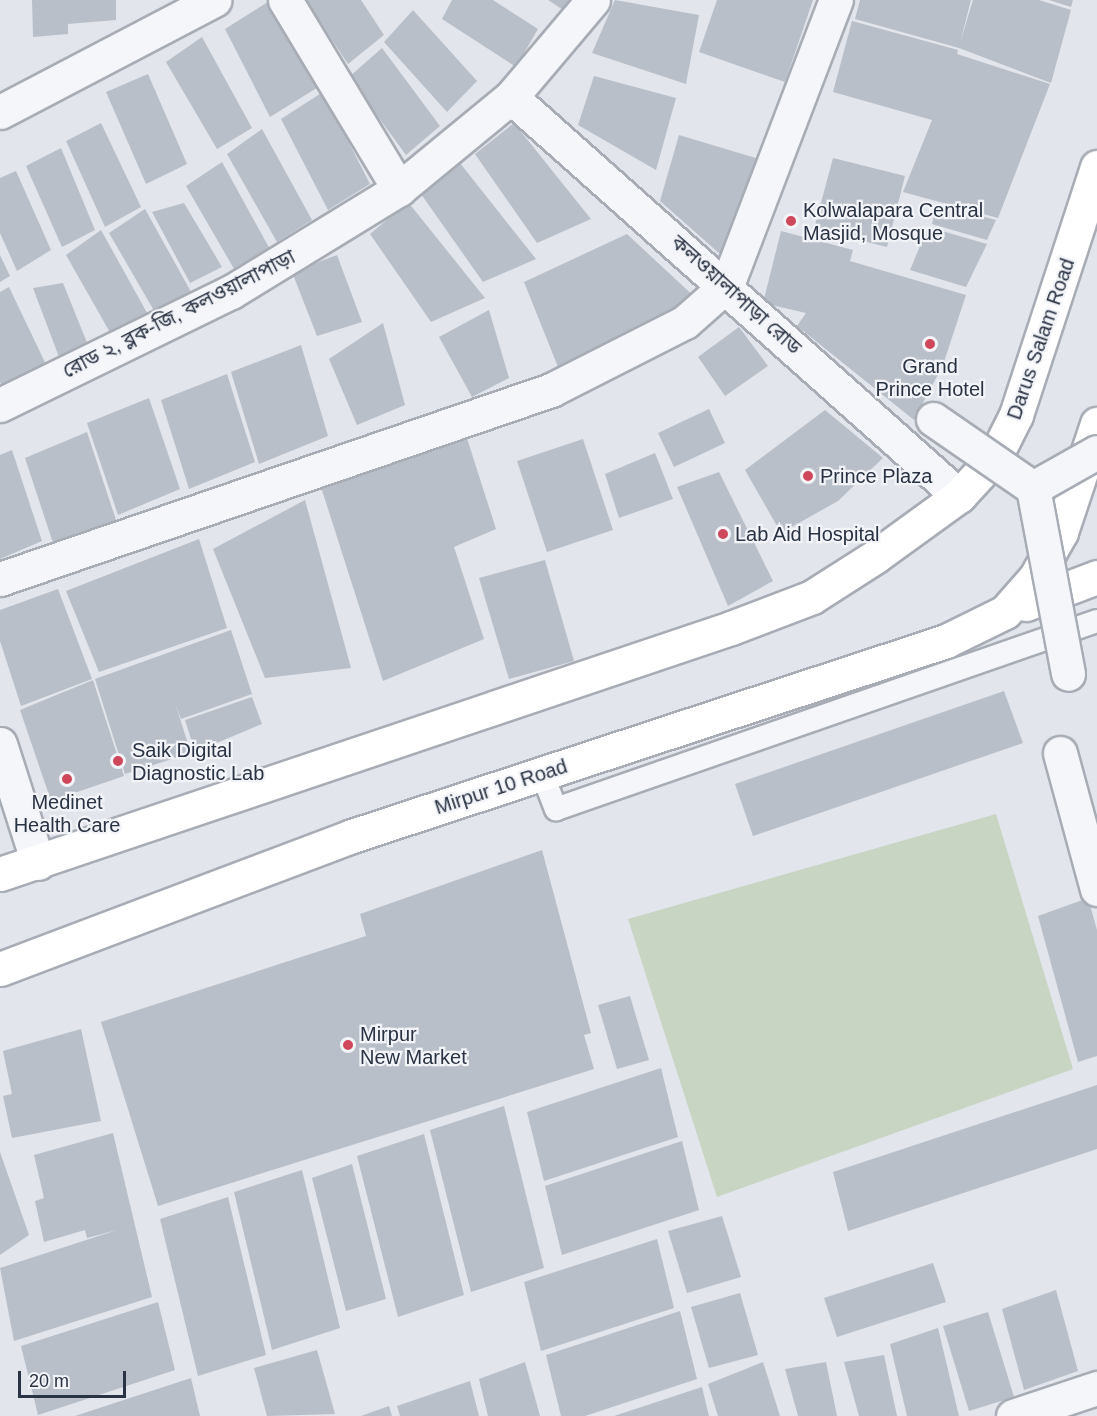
<!DOCTYPE html>
<meta charset="utf-8">
<style>
body{margin:0}
#map{position:relative;width:1097px;height:1416px;overflow:hidden;background:#e2e5eb;font-family:Helvetica,"Noto Sans Bengali",sans-serif}
div>[style]{position:absolute}
[style*='--x']{left:calc(var(--x)*1px);top:calc(var(--y)*1px);width:calc(var(--w)*1px);rotate:calc(var(--a)*1deg)}
.green>*{inset:0;background:#c8d5c3}
.building>*{inset:0;background:#b9bfc8}
.roads{filter:drop-shadow(2px 0 #a7acb5) drop-shadow(-2px 0 #a7acb5) drop-shadow(0 2px #a7acb5) drop-shadow(0 -2px #a7acb5)}
.service>*{height:22px;margin:-11px;padding:0 11px;transform-origin:11px;border-radius:11px;background:#f5f6f9}
.pedestrian>*{height:33px;margin:-16.5px;padding:0 16.5px;transform-origin:16.5px;border-radius:16.5px;background:#f5f6f9}
.minor>*{height:33px;margin:-16.5px;padding:0 16.5px;transform-origin:16.5px;border-radius:16.5px;background:#f5f6f9}
.tertiary>*{height:33px;margin:-16.5px;padding:0 16.5px;transform-origin:16.5px;border-radius:16.5px;background:#f5f6f9}
.secondary>*{height:33px;margin:-16.5px;padding:0 16.5px;transform-origin:16.5px;border-radius:16.5px;background:#fff}
.primary>*{height:33px;margin:-16.5px;padding:0 16.5px;transform-origin:16.5px;border-radius:16.5px;background:#fff}
.bridges{filter:drop-shadow(2px 0 #a7acb5) drop-shadow(-2px 0 #a7acb5) drop-shadow(0 2px #a7acb5) drop-shadow(0 -2px #a7acb5)}
.pedestrian-bridge>*{height:33px;margin:-16.5px;padding:0 16.5px;transform-origin:16.5px;border-radius:16.5px;background:#f5f6f9}
.dots>*{width:16px;height:16px;translate:-50% -50%;box-sizing:border-box;border:3px solid #f2f4f8;border-radius:50%}
span{translate:-50% -50%;white-space:nowrap;text-align:center;line-height:1.15;-webkit-text-stroke:4.5px #f2f4f8;paint-order:stroke}
.poi-label{font-size:20px;color:#2a3343}
.left{translate:0 -50%;text-align:left}
.street-label{font-size:20px;color:#2a3343}
.scale{position:absolute;left:18px;top:1371px;width:108px;height:27px;box-sizing:border-box;border:3px solid #2a3343;border-top:0;padding-left:8px;font-size:18px;line-height:21px;white-space:nowrap;color:#2a3343;-webkit-text-stroke:4px #f2f4f8;paint-order:stroke}
</style>
<div id="map">
<div class="green">
<i style="clip-path:polygon(996px 814px,1073px 1069px,717px 1197px,628px 919px)"></i>
</div>
<div class="building">
<i style="clip-path:polygon(32px 0,116px 0,116px 20px,68px 24px,68px 34px,33px 37px)"></i>
<i style="clip-path:polygon(271px 0,320px 86px,270px 117px,225px 29px)"></i>
<i style="clip-path:polygon(305px 0,361px 0,384px 35px,348px 64px)"></i>
<i style="clip-path:polygon(452px 0,493px 0,538px 29px,516px 67px,442px 19px)"></i>
<i style="clip-path:polygon(548px 0,575px 0,568px 13px)"></i>
<i style="clip-path:polygon(615px 0,699px 15px,686px 84px,592px 53px)"></i>
<i style="clip-path:polygon(717px 0,813px 0,785px 82px,699px 52px)"></i>
<i style="clip-path:polygon(860px 0,971px 0,960px 43px,973px 0,1039px 0,1071px 10px,1051px 83px,959px 48px,855px 19px)"></i>
<i style="clip-path:polygon(1049px 0,1073px 0,1071px 7px)"></i>
<i style="clip-path:polygon(413px 10px,477px 81px,447px 112px,384px 42px)"></i>
<i style="clip-path:polygon(852px 21px,958px 50px,957px 54px,1050px 84px,998px 218px,903px 192px,932px 120px,833px 92px)"></i>
<i style="clip-path:polygon(202px 37px,252px 128px,217px 149px,166px 62px)"></i>
<i style="clip-path:polygon(382px 48px,440px 126px,406px 155px,349px 77px)"></i>
<i style="clip-path:polygon(148px 74px,187px 164px,146px 184px,106px 92px)"></i>
<i style="clip-path:polygon(594px 76px,676px 98px,656px 170px,578px 125px)"></i>
<i style="clip-path:polygon(323px 92px,370px 184px,328px 210px,281px 119px)"></i>
<i style="clip-path:polygon(101px 123px,141px 207px,105px 227px,66px 141px)"></i>
<i style="clip-path:polygon(514px 123px,591px 219px,537px 243px,475px 154px)"></i>
<i style="clip-path:polygon(262px 129px,312px 220px,277px 242px,227px 154px)"></i>
<i style="clip-path:polygon(679px 135px,772px 163px,729px 262px,660px 201px)"></i>
<i style="clip-path:polygon(61px 148px,95px 230px,62px 247px,26px 166px)"></i>
<i style="clip-path:polygon(833px 158px,905px 176px,887px 247px,814px 229px)"></i>
<i style="clip-path:polygon(222px 162px,272px 253px,237px 274px,186px 186px)"></i>
<i style="clip-path:polygon(460px 163px,536px 259px,483px 282px,421px 194px)"></i>
<i style="clip-path:polygon(16px 171px,51px 250px,17px 271px,0 233px,0 178px)"></i>
<i style="clip-path:polygon(408px 202px,485px 298px,431px 322px,370px 234px)"></i>
<i style="clip-path:polygon(184px 203px,222px 267px,190px 283px,152px 212px)"></i>
<i style="clip-path:polygon(937px 204px,996px 220px,987px 240px,932px 224px)"></i>
<i style="clip-path:polygon(145px 209px,195px 299px,160px 321px,109px 233px)"></i>
<i style="clip-path:polygon(928px 227px,987px 244px,966px 287px,910px 270px)"></i>
<i style="clip-path:polygon(101px 230px,151px 320px,116px 343px,66px 255px)"></i>
<i style="clip-path:polygon(781px 231px,853px 250px,850px 261px,966px 295px,943px 365px,914px 420px,797px 326px,806px 313px,763px 303px)"></i>
<i style="clip-path:polygon(627px 234px,699px 301px,562px 377px,524px 282px)"></i>
<i style="clip-path:polygon(0 255px,10px 276px,0 282px)"></i>
<i style="clip-path:polygon(337px 255px,362px 322px,317px 336px,292px 272px)"></i>
<i style="clip-path:polygon(63px 283px,88px 345px,59px 357px,33px 288px)"></i>
<i style="clip-path:polygon(9px 287px,51px 375px,7px 397px,0 382px,0 292px)"></i>
<i style="clip-path:polygon(489px 310px,509px 378px,472px 397px,439px 337px)"></i>
<i style="clip-path:polygon(383px 323px,405px 405px,357px 425px,329px 359px)"></i>
<i style="clip-path:polygon(739px 327px,768px 366px,725px 396px,698px 357px)"></i>
<i style="clip-path:polygon(301px 345px,328px 436px,259px 464px,231px 372px)"></i>
<i style="clip-path:polygon(227px 374px,255px 462px,189px 489px,161px 400px)"></i>
<i style="clip-path:polygon(149px 398px,180px 489px,118px 515px,87px 423px)"></i>
<i style="clip-path:polygon(709px 409px,725px 443px,674px 467px,658px 433px)"></i>
<i style="clip-path:polygon(825px 410px,883px 458px,838px 501px,781px 533px,745px 470px)"></i>
<i style="clip-path:polygon(464px 429px,496px 529px,454px 547px,484px 639px,383px 681px,321px 487px)"></i>
<i style="clip-path:polygon(87px 432px,117px 523px,55px 549px,25px 458px)"></i>
<i style="clip-path:polygon(583px 439px,613px 530px,547px 552px,517px 461px)"></i>
<i style="clip-path:polygon(12px 450px,42px 541px,0 559px,0 455px)"></i>
<i style="clip-path:polygon(655px 453px,673px 499px,619px 518px,605px 474px)"></i>
<i style="clip-path:polygon(719px 472px,773px 581px,728px 606px,677px 487px)"></i>
<i style="clip-path:polygon(305px 500px,351px 668px,265px 678px,213px 549px)"></i>
<i style="clip-path:polygon(199px 539px,227px 628px,99px 672px,66px 591px)"></i>
<i style="clip-path:polygon(545px 560px,574px 661px,509px 679px,479px 578px)"></i>
<i style="clip-path:polygon(58px 589px,92px 679px,21px 706px,0 641px,0 610px)"></i>
<i style="clip-path:polygon(231px 630px,252px 694px,181px 719px,175px 703px,191px 753px,125px 774px,95px 679px)"></i>
<i style="clip-path:polygon(93px 680px,124px 776px,51px 801px,20px 710px)"></i>
<i style="clip-path:polygon(1004px 691px,1023px 743px,753px 836px,735px 784px)"></i>
<i style="clip-path:polygon(252px 697px,262px 724px,195px 752px,185px 720px)"></i>
<i style="clip-path:polygon(542px 850px,591px 1033px,584px 1035px,594px 1069px,158px 1206px,101px 1022px,366px 936px,360px 914px)"></i>
<i style="clip-path:polygon(1088px 898px,1097px 930px,1097px 1056px,1078px 1062px,1038px 916px)"></i>
<i style="clip-path:polygon(630px 996px,649px 1060px,617px 1069px,598px 1005px)"></i>
<i style="clip-path:polygon(81px 1029px,101px 1121px,12px 1138px,3px 1096px,12px 1094px,3px 1051px)"></i>
<i style="clip-path:polygon(661px 1068px,678px 1137px,544px 1181px,527px 1112px)"></i>
<i style="clip-path:polygon(1097px 1085px,1097px 1149px,848px 1231px,833px 1172px)"></i>
<i style="clip-path:polygon(504px 1106px,544px 1268px,471px 1292px,430px 1130px)"></i>
<i style="clip-path:polygon(113px 1133px,152px 1297px,14px 1341px,0 1268px,117px 1230px,87px 1238px,85px 1230px,44px 1242px,35px 1201px,44px 1198px,34px 1155px)"></i>
<i style="clip-path:polygon(424px 1134px,464px 1295px,398px 1317px,357px 1156px)"></i>
<i style="clip-path:polygon(682px 1141px,699px 1210px,562px 1255px,545px 1186px)"></i>
<i style="clip-path:polygon(0 1152px,29px 1235px,0 1255px)"></i>
<i style="clip-path:polygon(352px 1164px,386px 1299px,346px 1311px,312px 1178px)"></i>
<i style="clip-path:polygon(302px 1170px,340px 1328px,272px 1350px,234px 1192px)"></i>
<i style="clip-path:polygon(228px 1197px,266px 1355px,198px 1376px,160px 1219px)"></i>
<i style="clip-path:polygon(722px 1216px,741px 1277px,687px 1293px,668px 1231px)"></i>
<i style="clip-path:polygon(657px 1239px,674px 1308px,541px 1351px,524px 1282px)"></i>
<i style="clip-path:polygon(933px 1263px,946px 1302px,837px 1337px,824px 1298px)"></i>
<i style="clip-path:polygon(1056px 1290px,1078px 1371px,1024px 1390px,1002px 1309px)"></i>
<i style="clip-path:polygon(740px 1293px,758px 1355px,709px 1368px,691px 1307px)"></i>
<i style="clip-path:polygon(158px 1302px,175px 1370px,38px 1415px,21px 1346px)"></i>
<i style="clip-path:polygon(680px 1311px,697px 1379px,585px 1416px,561px 1416px,546px 1355px)"></i>
<i style="clip-path:polygon(988px 1312px,1014px 1397px,969px 1411px,943px 1326px)"></i>
<i style="clip-path:polygon(938px 1328px,959px 1416px,907px 1416px,890px 1344px)"></i>
<i style="clip-path:polygon(317px 1350px,335px 1414px,267px 1416px,254px 1368px)"></i>
<i style="clip-path:polygon(884px 1355px,897px 1416px,859px 1416px,844px 1362px)"></i>
<i style="clip-path:polygon(525px 1362px,540px 1416px,488px 1416px,479px 1379px)"></i>
<i style="clip-path:polygon(763px 1362px,780px 1416px,718px 1416px,708px 1384px)"></i>
<i style="clip-path:polygon(826px 1362px,837px 1416px,798px 1416px,785px 1369px)"></i>
<i style="clip-path:polygon(191px 1378px,200px 1416px,75px 1416px)"></i>
<i style="clip-path:polygon(470px 1381px,479px 1416px,400px 1416px,397px 1406px)"></i>
<i style="clip-path:polygon(702px 1387px,709px 1416px,614px 1416px)"></i>
<i style="clip-path:polygon(389px 1406px,392px 1416px,361px 1416px)"></i>
</div>
<div class="roads">
<div class="service">
<i style="--x:542;--y:773;--w:39;--a:69"></i>
<i style="--x:556;--y:809;--w:573;--a:-19.16"></i>
</div>
<div class="pedestrian">
<i style="--x:1060;--y:753;--w:141;--a:74.8"></i>
</div>
<div class="minor">
<i style="--x:285;--y:0;--w:221;--a:58.9"></i>
<i style="--x:511;--y:97;--w:600;--a:41.69"></i>
<i style="--x:0;--y:405;--w:257;--a:-26.1"></i>
<i style="--x:231;--y:292;--w:197;--a:-31.5"></i>
<i style="--x:399;--y:189;--w:145;--a:-39.4"></i>
<i style="--x:511;--y:97;--w:127;--a:-49.8"></i>
<i style="--x:0;--y:579;--w:583;--a:-18.93"></i>
<i style="--x:551;--y:390;--w:150;--a:-26.9"></i>
<i style="--x:685;--y:322;--w:56;--a:-41.4"></i>
<i style="--x:727;--y:285;--w:305;--a:-69.1"></i>
<i style="--x:0;--y:744;--w:125;--a:72.3"></i>
<i style="--x:1013;--y:1416;--w:89;--a:-18.4"></i>
</div>
<div class="tertiary">
<i style="--x:0;--y:112;--w:242;--a:-27.6"></i>
</div>
<div class="secondary">
<i style="--x:1026;--y:604;--w:76;--a:-20.8"></i>
</div>
<div class="primary">
<i style="--x:0;--y:874;--w:771;--a:-18.6"></i>
<i style="--x:731;--y:628;--w:87;--a:-20.9"></i>
<i style="--x:812;--y:597;--w:76;--a:-32.6"></i>
<i style="--x:876;--y:556;--w:102;--a:-35.9"></i>
<i style="--x:959;--y:496;--w:53;--a:-47.3"></i>
<i style="--x:995;--y:457;--w:47;--a:-63.4"></i>
<i style="--x:1016;--y:415;--w:261;--a:-71.9"></i>
<i style="--x:0;--y:969;--w:376;--a:-20.7"></i>
<i style="--x:352;--y:836;--w:625;--a:-18.17"></i>
<i style="--x:946;--y:641;--w:66;--a:-26.2"></i>
<i style="--x:1005;--y:612;--w:45;--a:-48.6"></i>
<i style="--x:1035;--y:578;--w:53;--a:-60.5"></i>
<i style="--x:1061;--y:532;--w:114;--a:-71.6"></i>
</div>
</div>
<div class="bridges">
<div class="pedestrian-bridge">
<i style="--x:933;--y:419;--w:121;--a:34.6"></i>
<i style="--x:1033;--y:488;--w:189;--a:79.3"></i>
<i style="--x:1033;--y:488;--w:73;--a:-29.4"></i>
</div>
</div>
<div class="dots">
<i style="left:791px;top:221px;background:#cf475b"></i>
<i style="left:930px;top:344px;background:#cf475b"></i>
<i style="left:808px;top:476px;background:#cf475b"></i>
<i style="left:723px;top:534px;background:#cf475b"></i>
<i style="left:118px;top:761px;background:#cf475b"></i>
<i style="left:67px;top:779px;background:#cf475b"></i>
<i style="left:348px;top:1045px;background:#cf475b"></i>
</div>
<div class="poi-label">
<span class="left" style="left:803px;top:222px">Kolwalapara Central<br>Masjid, Mosque</span>
<span style="left:930px;top:378px">Grand<br>Prince Hotel</span>
<span class="left" style="left:820px;top:476px">Prince Plaza</span>
<span class="left" style="left:735px;top:534px">Lab Aid Hospital</span>
<span class="left" style="left:132px;top:762px">Saik Digital<br>Diagnostic Lab</span>
<span style="left:67px;top:814px">Medinet<br>Health Care</span>
<span class="left" style="left:360px;top:1046px">Mirpur<br>New Market</span>
</div>
<div class="street-label">
<span style="left:736px;top:295px;rotate:42deg">কলওয়ালাপাড়া রোড</span>
<span style="left:179px;top:314px;rotate:-27deg">রোড ২, ব্লক-জি, কলওয়ালাপাড়া</span>
<span style="left:1041px;top:339px;rotate:-71deg">Darus Salam Road</span>
<span style="left:501px;top:787px;rotate:-18deg">Mirpur 10 Road</span>
</div>
<div class="scale">20 m</div>
</div>
